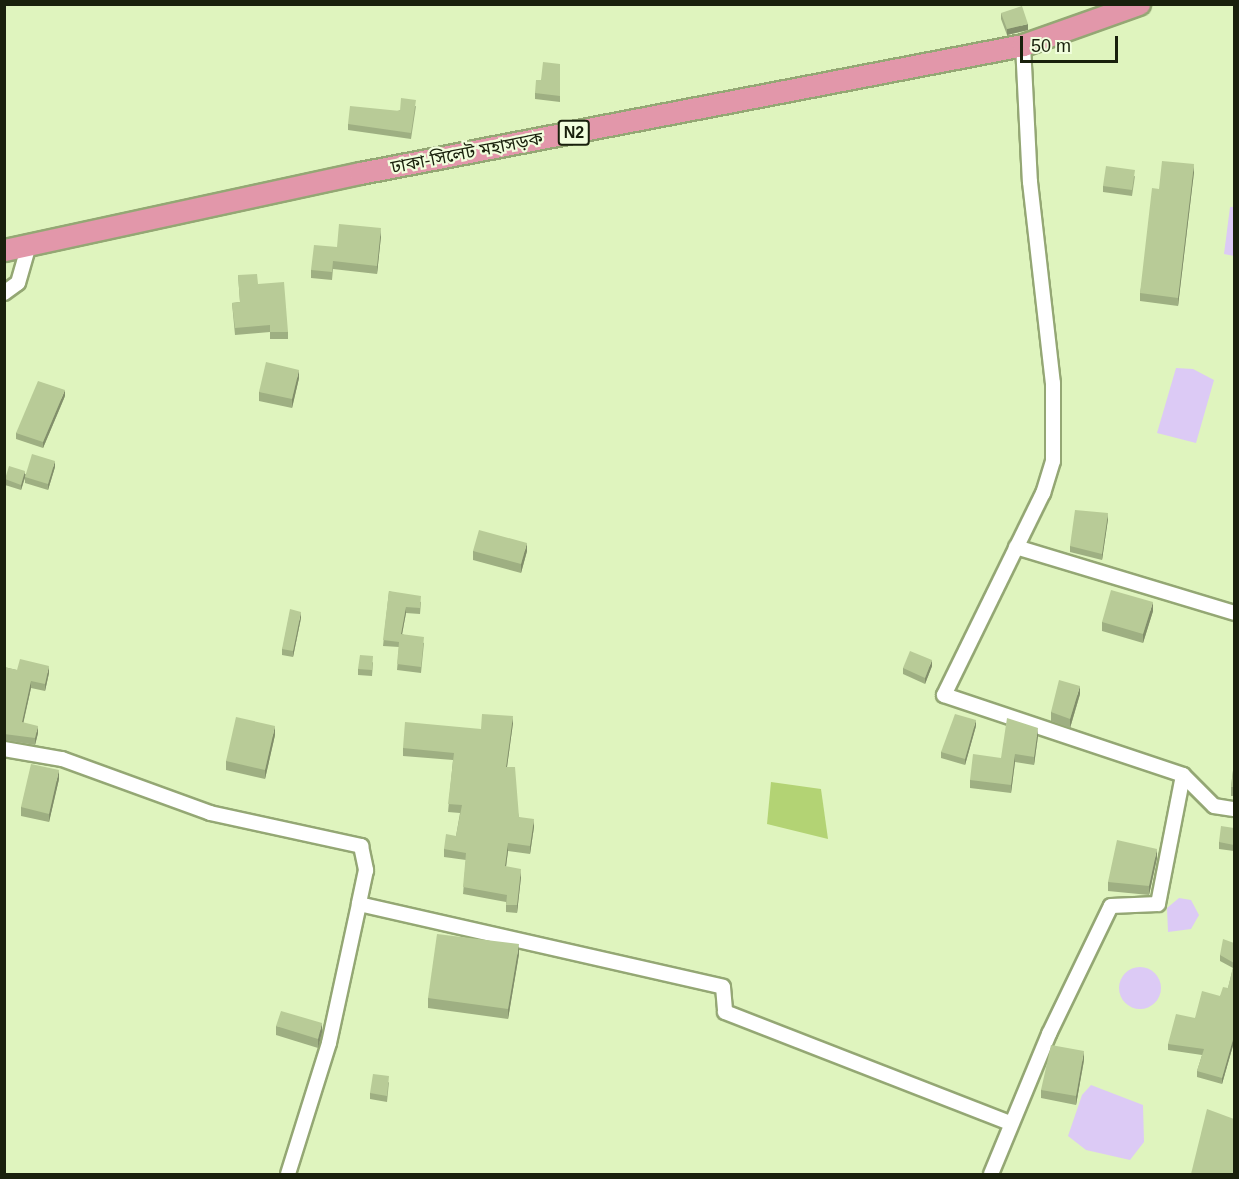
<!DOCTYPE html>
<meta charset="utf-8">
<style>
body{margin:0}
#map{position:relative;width:1239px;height:1179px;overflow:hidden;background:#dff4be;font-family:Arial,"Noto Sans Bengali",sans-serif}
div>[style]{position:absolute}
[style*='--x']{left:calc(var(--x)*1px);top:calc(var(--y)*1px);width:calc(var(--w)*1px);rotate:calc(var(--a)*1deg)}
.green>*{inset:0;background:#b3d374}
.water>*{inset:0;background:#dccaf5}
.round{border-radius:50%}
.roads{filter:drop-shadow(2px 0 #94a774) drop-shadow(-2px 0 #94a774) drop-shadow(0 2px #94a774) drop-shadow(0 -2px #94a774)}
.minor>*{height:14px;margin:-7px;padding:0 7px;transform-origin:7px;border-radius:7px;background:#fff}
.trunk>*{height:21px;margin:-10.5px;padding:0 10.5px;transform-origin:10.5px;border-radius:10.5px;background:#e297aa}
.wall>*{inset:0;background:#9eaf82}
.shaded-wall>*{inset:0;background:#818e6a}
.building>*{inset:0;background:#b8cb97}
span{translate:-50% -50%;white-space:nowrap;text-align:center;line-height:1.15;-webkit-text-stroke:4.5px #f1fedd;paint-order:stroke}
.shield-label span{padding:2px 4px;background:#f1fedd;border:2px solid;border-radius:4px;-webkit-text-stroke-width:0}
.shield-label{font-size:16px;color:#19200c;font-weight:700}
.street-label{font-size:18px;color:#19200c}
.frame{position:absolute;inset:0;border:6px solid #19200c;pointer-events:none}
.scale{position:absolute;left:1020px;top:36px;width:98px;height:27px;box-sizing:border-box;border:3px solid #19200c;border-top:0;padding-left:8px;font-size:18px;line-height:21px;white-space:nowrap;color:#19200c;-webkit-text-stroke:4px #f1fedd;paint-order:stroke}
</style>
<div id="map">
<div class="green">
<i style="clip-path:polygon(771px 782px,821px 789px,828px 839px,767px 824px)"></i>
</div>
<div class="water">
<i style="clip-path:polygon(1230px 207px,1234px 207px,1234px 256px,1224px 254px)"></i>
<i style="clip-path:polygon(1176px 368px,1193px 369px,1214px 380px,1196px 443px,1157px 433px)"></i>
<i style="clip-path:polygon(1179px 898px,1191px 900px,1199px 915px,1191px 929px,1168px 932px,1167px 908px)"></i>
<i class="round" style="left:1119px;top:967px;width:42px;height:42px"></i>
<i style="clip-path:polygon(1091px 1085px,1143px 1105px,1144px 1142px,1130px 1160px,1086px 1150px,1068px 1136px,1082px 1095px)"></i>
</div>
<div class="roads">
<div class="minor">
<i style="--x:1023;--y:45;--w:137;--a:87.1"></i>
<i style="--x:1030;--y:182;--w:202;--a:83.5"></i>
<i style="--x:1053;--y:383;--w:78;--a:90"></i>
<i style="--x:1053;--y:461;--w:34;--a:107"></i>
<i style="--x:1043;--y:493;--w:225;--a:116.1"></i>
<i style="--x:944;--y:695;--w:252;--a:18.5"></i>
<i style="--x:1183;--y:775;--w:44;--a:45"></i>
<i style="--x:1214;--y:806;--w:20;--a:9"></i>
<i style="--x:4;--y:293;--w:17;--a:-36"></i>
<i style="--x:18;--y:283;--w:40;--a:-74"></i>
<i style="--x:1016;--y:547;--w:228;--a:16.8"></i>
<i style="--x:4;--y:749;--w:59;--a:9.8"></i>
<i style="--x:62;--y:759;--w:158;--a:20"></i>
<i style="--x:210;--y:813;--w:155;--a:12.3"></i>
<i style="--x:361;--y:846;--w:25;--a:78"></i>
<i style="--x:366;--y:870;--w:35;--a:102"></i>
<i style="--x:359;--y:904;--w:373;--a:12.8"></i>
<i style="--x:723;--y:987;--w:25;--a:85"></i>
<i style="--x:725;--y:1012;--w:305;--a:21.3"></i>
<i style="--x:288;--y:1174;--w:137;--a:-72.6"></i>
<i style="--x:329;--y:1043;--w:142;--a:-77.8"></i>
<i style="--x:991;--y:1174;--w:152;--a:-67.5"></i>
<i style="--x:1049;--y:1034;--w:142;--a:-64.2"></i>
<i style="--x:1111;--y:906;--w:47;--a:-2.4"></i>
<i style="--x:1158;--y:904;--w:131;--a:-79"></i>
</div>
<div class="trunk">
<i style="--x:4;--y:250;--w:364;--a:-12.2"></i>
<i style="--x:360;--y:173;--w:675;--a:-10.93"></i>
<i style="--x:1023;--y:45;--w:123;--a:-19.5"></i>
</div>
</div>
<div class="wall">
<i style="clip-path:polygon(1001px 13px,1028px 30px,1007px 35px,1001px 19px)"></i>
<i style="clip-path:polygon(560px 64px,560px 102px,535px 99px,535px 93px,541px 80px)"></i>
<i style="clip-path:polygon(416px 106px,411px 139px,348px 130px,348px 124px)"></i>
<i style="clip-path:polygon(1194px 172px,1178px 306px,1140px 301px,1140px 293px,1159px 189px)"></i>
<i style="clip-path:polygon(1135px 176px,1132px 196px,1103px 192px,1103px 186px)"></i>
<i style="clip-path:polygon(381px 236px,377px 274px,333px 269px,332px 280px,311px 278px,311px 270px,337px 247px)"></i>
<i style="clip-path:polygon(238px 275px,258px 284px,288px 332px,288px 339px,270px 339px,270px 332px,235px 335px,232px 303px,240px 302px)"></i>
<i style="clip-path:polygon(299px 378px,292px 408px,259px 401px,259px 392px)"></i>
<i style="clip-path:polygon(65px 396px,43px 448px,16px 439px,16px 433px)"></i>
<i style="clip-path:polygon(55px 467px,48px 490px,25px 483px,25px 478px,21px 490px,5px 485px,5px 479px)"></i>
<i style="clip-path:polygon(1108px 519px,1102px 560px,1070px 552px,1070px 546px)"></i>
<i style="clip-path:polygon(473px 551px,527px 551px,521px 573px,473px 560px)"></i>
<i style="clip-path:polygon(389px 591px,421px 602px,420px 614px,406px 613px,402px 634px,424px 643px,421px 673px,397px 670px,399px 647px,383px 646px)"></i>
<i style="clip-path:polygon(1153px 611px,1143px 643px,1102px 631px,1102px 622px)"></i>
<i style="clip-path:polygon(301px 618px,293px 657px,282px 655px,282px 649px)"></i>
<i style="clip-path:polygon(373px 662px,372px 676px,358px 675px,358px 669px)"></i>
<i style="clip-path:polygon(932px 666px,925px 684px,903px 674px,903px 668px)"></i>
<i style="clip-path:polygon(4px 667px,17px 670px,49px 673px,45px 691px,31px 688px,23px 723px,38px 733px,35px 745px,5px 740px)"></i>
<i style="clip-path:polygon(1080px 694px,1070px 728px,1051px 721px,1051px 712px)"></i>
<i style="clip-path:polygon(513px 723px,507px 767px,519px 817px,534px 827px,530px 854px,508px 851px,506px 867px,521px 877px,517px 913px,506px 912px,506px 902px,463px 894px,466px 860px,444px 857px,444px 849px,456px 836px,460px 813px,448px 812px,453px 760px,403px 756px,403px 748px,481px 729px)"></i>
<i style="clip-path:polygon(976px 726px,965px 765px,941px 758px,941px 752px)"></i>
<i style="clip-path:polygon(275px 735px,265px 779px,226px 770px,226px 761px)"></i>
<i style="clip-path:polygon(1038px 736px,1034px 765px,1015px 762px,1011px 793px,970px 788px,970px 780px,1001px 758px)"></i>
<i style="clip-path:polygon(1234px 762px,1234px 796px,1231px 796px,1231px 787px)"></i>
<i style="clip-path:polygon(59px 779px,49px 822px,21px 816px,21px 807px)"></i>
<i style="clip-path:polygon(1234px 828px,1234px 851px,1219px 849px,1219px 842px)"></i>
<i style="clip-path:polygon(1157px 858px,1149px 895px,1108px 891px,1108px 882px)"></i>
<i style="clip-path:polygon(1234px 943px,1234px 1042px,1222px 1084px,1197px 1077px,1197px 1071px,1202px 1055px,1168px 1050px,1168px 1044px,1195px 1018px,1220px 996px,1228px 988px,1233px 968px,1220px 961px,1220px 955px)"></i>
<i style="clip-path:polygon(519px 954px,508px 1019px,428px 1008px,428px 998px)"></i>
<i style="clip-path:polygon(276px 1026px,322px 1032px,318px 1048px,276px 1035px)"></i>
<i style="clip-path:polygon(1084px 1060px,1076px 1105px,1041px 1098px,1041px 1090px)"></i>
<i style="clip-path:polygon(389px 1082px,387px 1102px,370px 1099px,370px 1093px)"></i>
</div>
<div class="shaded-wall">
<i style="clip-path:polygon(1028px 24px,1028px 30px,1007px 35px,1007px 29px)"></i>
<i style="clip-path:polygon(1194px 164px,1194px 172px,1178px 306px,1178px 298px)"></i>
<i style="clip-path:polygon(381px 228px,381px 236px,377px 274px,377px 266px)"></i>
<i style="clip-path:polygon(299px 370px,299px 378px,292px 408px,292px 399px)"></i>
<i style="clip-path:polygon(65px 390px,65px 396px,43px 448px,43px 442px)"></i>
<i style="clip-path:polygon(55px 461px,55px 467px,48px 490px,48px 484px)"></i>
<i style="clip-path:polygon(25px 471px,25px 477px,21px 490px,21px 485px)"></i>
<i style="clip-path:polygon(1108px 513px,1108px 519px,1102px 560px,1102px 554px)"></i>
<i style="clip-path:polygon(527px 543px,527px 551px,521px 573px,521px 564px)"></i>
<i style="clip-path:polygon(1153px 602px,1153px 611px,1143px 643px,1143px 634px)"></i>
<i style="clip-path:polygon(406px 607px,406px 613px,401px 640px,401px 634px)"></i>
<i style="clip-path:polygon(301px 612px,301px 618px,293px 657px,293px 651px)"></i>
<i style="clip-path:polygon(932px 660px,932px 666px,925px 684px,925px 678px)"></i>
<i style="clip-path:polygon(49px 666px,49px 673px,45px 691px,45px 684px)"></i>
<i style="clip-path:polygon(31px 681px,31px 688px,22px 729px,22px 722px)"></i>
<i style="clip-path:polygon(1080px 686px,1080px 694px,1070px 728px,1070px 719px)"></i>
<i style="clip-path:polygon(513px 716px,513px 723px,506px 774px,506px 767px)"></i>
<i style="clip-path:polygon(976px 720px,976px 726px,965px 765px,965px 759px)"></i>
<i style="clip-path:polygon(38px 726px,38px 733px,35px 745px,35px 738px)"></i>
<i style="clip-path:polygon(275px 726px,275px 735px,265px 779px,265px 770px)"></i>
<i style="clip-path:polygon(1038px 728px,1038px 736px,1034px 765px,1034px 757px)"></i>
<i style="clip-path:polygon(1015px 754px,1015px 762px,1011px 793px,1011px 785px)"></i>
<i style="clip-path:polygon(59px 770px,59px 779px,49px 822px,49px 814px)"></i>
<i style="clip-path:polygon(534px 819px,534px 827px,530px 854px,530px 846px)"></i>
<i style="clip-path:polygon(508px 843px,508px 851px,505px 874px,505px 866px)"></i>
<i style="clip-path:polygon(1157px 849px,1157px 858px,1149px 895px,1149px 886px)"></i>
<i style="clip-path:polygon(521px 869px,521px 877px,517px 913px,517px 905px)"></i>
<i style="clip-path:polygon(519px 944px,519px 954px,508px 1019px,508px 1009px)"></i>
<i style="clip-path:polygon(322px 1023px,322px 1032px,318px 1048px,318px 1039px)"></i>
<i style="clip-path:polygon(1234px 1036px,1234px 1042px,1222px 1084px,1222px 1078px)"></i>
<i style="clip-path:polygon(1084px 1051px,1084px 1060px,1076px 1105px,1076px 1096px)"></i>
</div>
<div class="building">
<i style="clip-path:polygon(1022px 6px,1028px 24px,1007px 29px,1001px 13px)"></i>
<i style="clip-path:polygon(543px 62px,560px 64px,560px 96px,535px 93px,536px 80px,541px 80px)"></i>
<i style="clip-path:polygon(401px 98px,416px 100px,411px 133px,348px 124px,350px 106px,400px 111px)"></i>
<i style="clip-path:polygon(1162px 161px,1194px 164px,1178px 298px,1140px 293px,1152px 188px,1159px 189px)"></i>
<i style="clip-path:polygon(1106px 166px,1135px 170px,1132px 190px,1103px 186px)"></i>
<i style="clip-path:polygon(339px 224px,381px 228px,377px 266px,333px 261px,332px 272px,311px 270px,314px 245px,337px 247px)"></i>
<i style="clip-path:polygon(257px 274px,258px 284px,284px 282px,288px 332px,270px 332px,270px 325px,235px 328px,232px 303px,240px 302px,238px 275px)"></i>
<i style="clip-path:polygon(266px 362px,299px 370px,292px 399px,259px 392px)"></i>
<i style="clip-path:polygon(38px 381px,65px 390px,43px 442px,16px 433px)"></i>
<i style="clip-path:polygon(32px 454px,55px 461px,48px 484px,25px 477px)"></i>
<i style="clip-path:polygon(9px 466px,25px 471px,21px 485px,5px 479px)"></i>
<i style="clip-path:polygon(1075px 510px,1108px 513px,1102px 554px,1070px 546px)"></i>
<i style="clip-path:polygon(479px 530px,527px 543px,521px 564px,473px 551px)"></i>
<i style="clip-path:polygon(1111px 590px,1153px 602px,1143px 634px,1102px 622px)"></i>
<i style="clip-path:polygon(389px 591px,421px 596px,420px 608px,406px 607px,401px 634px,424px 637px,421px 667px,397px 664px,399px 642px,383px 640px)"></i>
<i style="clip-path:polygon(290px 609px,301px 612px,293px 651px,282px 649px)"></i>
<i style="clip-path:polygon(910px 651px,932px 660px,925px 678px,903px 668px)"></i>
<i style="clip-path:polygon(360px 655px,373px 656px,372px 670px,358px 669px)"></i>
<i style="clip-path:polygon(20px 659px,49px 666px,45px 684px,31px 681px,22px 722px,38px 726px,35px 738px,4px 734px,4px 667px,17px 670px)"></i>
<i style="clip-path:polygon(1059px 680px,1080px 686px,1070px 719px,1051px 712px)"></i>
<i style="clip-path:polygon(482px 714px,513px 716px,506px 767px,515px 767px,519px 817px,534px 819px,530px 846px,508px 843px,505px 866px,521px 869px,517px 905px,506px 905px,507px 895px,463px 887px,466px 853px,444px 849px,446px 834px,456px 836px,462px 805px,448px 804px,454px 753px,403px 748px,405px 722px,481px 729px)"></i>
<i style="clip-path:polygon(955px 714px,976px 720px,965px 759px,941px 752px)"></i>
<i style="clip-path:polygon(236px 717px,275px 726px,265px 770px,226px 761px)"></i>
<i style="clip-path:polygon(1007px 718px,1038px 728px,1034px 757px,1015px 754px,1011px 785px,970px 780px,973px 754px,1001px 758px)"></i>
<i style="clip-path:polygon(1234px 762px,1234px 787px,1231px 787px)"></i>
<i style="clip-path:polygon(31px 764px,59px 770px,49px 814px,21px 807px)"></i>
<i style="clip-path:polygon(1221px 826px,1234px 828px,1234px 845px,1219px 842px)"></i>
<i style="clip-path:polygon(1117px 840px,1157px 849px,1149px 886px,1108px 882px)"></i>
<i style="clip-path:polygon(437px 934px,519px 944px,508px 1009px,428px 998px)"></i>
<i style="clip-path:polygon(1223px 939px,1234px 943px,1234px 1036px,1222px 1078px,1197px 1071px,1204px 1049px,1168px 1044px,1176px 1014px,1195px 1018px,1202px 991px,1220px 996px,1223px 987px,1228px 988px,1234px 963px,1220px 955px)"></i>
<i style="clip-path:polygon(281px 1011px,322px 1023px,318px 1039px,276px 1026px)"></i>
<i style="clip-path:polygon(1051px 1045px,1084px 1051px,1076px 1096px,1041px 1090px)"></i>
<i style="clip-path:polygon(373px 1074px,389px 1076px,387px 1096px,370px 1093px)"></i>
<i style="clip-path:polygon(1207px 1109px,1234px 1119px,1234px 1174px,1191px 1174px)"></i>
</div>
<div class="shield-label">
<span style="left:574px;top:133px">N2</span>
</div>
<div class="street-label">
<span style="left:467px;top:153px;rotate:-11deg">ঢাকা-সিলেট মহাসড়ক</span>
</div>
<div class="frame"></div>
<div class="scale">50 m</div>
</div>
